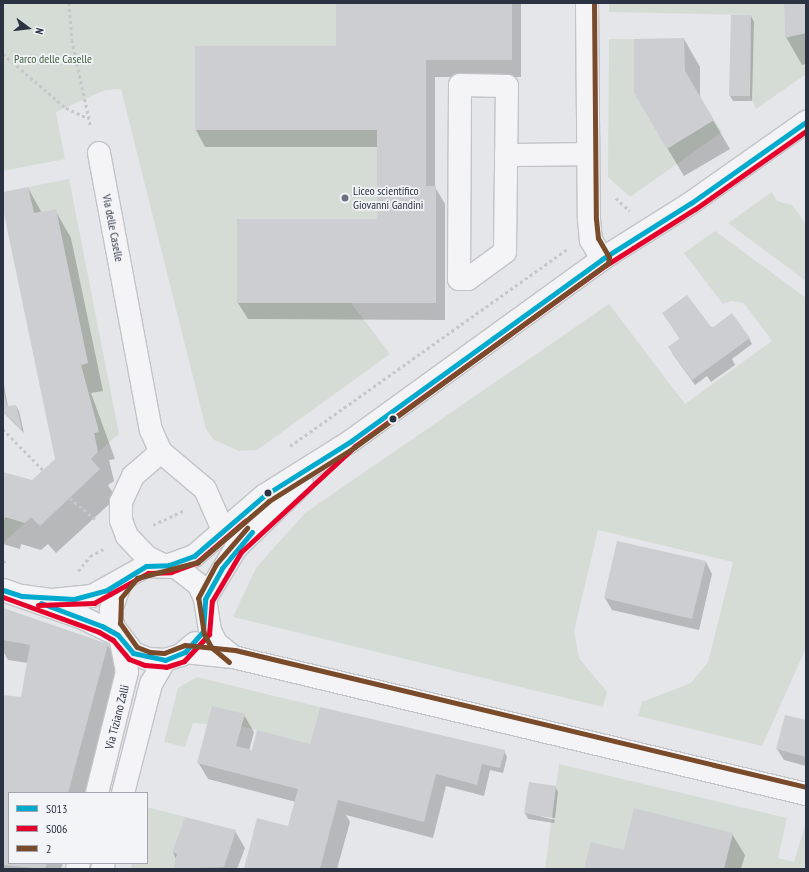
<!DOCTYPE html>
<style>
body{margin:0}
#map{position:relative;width:809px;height:872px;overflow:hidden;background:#e5e6e9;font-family:"PT Sans Narrow",sans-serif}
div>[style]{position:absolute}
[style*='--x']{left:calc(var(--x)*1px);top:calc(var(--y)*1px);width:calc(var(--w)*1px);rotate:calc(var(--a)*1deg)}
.green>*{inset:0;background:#d4dcd5}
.shadow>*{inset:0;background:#0003}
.building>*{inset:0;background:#cdced1}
.path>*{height:2.5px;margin-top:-1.25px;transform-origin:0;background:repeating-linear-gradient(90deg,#c6c7cb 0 3px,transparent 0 6px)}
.roads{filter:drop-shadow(1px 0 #c3c4c7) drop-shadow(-1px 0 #c3c4c7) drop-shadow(0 1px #c3c4c7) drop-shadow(0 -1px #c3c4c7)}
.minor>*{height:22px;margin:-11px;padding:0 11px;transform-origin:11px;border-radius:11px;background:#f4f4f6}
.bus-1>*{height:5px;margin:-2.5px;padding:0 2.5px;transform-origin:2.5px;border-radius:2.5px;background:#00a9ce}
.bus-2>*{height:5px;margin:-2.5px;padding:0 2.5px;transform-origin:2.5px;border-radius:2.5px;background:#e4002b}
.bus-3>*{height:5px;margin:-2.5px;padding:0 2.5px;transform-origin:2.5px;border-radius:2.5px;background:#7a4b2a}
.dots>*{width:11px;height:11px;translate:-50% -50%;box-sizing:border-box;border:2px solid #f3f4f8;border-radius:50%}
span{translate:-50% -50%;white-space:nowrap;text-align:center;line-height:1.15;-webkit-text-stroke:3.5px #f3f4f8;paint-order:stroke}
.park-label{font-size:12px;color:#3d5e39}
.poi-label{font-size:12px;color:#2b3242}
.left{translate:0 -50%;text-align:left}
.street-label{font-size:12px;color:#2b3242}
.frame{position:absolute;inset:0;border:4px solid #2b3242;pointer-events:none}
.legend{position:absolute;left:8px;top:792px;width:140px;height:72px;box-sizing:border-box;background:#f3f4f8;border:1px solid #a3a6af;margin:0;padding:5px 7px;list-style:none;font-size:12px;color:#2b3242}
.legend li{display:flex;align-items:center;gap:8px;height:20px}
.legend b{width:20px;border:1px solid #a3a6af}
.north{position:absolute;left:8px;top:8px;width:40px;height:40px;-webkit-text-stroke:3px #f3f4f8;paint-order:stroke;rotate:105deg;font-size:11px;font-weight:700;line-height:16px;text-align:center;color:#2b3242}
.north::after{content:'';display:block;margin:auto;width:14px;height:18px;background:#2b3242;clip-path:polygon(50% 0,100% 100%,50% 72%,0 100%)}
</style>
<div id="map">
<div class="green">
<i style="clip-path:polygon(3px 3px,336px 3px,336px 46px,195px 47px,195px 130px,377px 130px,377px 219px,237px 219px,237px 303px,351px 303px,390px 354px,257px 450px,239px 451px,214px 440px,206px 429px,121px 89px,105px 90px,56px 112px,65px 159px,3px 171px)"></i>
<i style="clip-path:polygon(609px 3px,784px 3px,785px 37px,806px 33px,806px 74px,756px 109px,750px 96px,751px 15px,609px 12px)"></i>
<i style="clip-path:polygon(609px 39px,634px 39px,634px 93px,667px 148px,714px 120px,722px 132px,630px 197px,608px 177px)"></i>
<i style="clip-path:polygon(69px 179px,119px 434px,98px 452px,94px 433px,99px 431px,81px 365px,88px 363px,56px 209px,34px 213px,28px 187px)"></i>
<i style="clip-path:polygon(772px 192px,777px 201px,792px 205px,806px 224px,806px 281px,728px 223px)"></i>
<i style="clip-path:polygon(715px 231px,806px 298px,806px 648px,762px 746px,638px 716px,642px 702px,691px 683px,708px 662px,733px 562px,598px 530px,574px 631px,579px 658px,607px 692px,603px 707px,233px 617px,256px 568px,305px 513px,609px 304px,685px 404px,772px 341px,744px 303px,731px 301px,723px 304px,684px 253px)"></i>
<i style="clip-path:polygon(5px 517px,25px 523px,3px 543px,3px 521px)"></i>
<i style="clip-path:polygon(197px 677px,320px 707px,310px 744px,241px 726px,193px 723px,185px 747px,164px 742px,178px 688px)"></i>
<i style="clip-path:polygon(559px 764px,787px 818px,778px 858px,794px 862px,806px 822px,806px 869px,545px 869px)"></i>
<i style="clip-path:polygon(147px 807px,185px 817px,172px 852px,177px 854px,173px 869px,131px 869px,132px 863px,147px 863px)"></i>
</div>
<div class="shadow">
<i style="clip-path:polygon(337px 3px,521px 3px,521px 77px,435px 77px,435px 187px,445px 204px,445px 320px,248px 319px,238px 303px,378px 220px,378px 147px,205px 147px,196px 130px,196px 47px,337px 47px)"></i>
<i style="clip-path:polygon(785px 3px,806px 3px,806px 64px,802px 65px,786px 37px)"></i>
<i style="clip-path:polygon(751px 16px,754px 22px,752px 101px,733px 101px,730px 96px)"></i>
<i style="clip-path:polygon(684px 39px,700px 67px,700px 98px,730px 149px,684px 176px,651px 121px)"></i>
<i style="clip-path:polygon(28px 188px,42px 213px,55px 210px,71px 238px,103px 391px,91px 393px,115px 459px,109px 460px,114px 481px,108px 485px,116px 498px,56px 553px,48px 544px,41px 550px,21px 544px,20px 549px,3px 544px,3px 473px,32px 481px,56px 459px,3px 204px,3px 193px)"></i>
<i style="clip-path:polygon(663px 313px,749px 338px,752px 344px,732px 359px,735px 365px,711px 382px,707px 376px,695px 385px,672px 353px,680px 339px)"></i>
<i style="clip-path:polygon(3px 379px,8px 407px,16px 406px,19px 411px,24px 433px,3px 412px)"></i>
<i style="clip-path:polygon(706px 562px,712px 574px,699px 630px,612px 610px,605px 598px)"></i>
<i style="clip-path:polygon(3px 609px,108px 645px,120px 666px,85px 793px,9px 793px,9px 863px,63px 863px,61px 869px,3px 869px,3px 696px,22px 700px,28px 663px,8px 660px,3px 651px)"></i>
<i style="clip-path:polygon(244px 715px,254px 732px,249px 751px,311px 746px,504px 751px,507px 757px,503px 773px,490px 770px,484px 796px,446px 786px,433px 838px,346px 815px,350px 822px,337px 869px,245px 869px,289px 828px,296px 802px,208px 779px,198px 762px)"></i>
<i style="clip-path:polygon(806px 721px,806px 766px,784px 760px,777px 749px)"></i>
<i style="clip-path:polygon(530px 783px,555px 787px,558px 792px,555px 818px,527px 813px,555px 820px,554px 823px,528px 819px,525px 813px)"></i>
<i style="clip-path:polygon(235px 831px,245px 848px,237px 869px,174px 869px,176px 859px,173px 852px)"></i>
<i style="clip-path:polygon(732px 834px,745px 855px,741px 869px,585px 869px,625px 852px)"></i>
</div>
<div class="building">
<i style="clip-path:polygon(336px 3px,512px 3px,512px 60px,426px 60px,426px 186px,436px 186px,436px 303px,237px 303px,237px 219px,377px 219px,377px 130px,195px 130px,195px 46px,336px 46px)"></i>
<i style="clip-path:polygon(784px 3px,806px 3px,806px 33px,785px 38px)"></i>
<i style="clip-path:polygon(731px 15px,751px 15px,750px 96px,729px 96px)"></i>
<i style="clip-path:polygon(684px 38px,685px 71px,714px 120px,667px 149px,634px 93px,634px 39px)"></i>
<i style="clip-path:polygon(28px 187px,34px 213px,56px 209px,88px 363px,81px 365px,99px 432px,94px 433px,98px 452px,91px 459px,100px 469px,40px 526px,31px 517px,25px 523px,5px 517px,3px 524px,3px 472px,32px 480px,55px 459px,3px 209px,3px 192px)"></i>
<i style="clip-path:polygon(687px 295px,712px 328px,732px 313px,750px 338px,692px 380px,668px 347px,680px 338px,662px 313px)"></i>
<i style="clip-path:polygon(3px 390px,7px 406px,16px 405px,22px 430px,3px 411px)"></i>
<i style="clip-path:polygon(617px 541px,706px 561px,692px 619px,604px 598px)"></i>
<i style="clip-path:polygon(3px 608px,108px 644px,68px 793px,9px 793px,9px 863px,47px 863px,45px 869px,3px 865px,3px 695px,21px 697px,30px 645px,3px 640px)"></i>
<i style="clip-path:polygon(212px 706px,245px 714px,236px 746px,252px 750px,257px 730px,310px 744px,320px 707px,505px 750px,500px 768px,482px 764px,477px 785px,436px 774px,424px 822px,338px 800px,320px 869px,244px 869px,257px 818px,288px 826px,298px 789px,197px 763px)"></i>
<i style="clip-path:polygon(785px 715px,806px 720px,806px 757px,776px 749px)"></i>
<i style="clip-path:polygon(529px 782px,556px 786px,552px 818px,524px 813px)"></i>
<i style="clip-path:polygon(634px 808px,733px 833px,724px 869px,584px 869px,591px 842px,624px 850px)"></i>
<i style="clip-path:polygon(185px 817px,236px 830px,224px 867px,173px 869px,177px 854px,172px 852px)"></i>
</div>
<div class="path">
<i style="--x:69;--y:3;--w:37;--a:85"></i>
<i style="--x:72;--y:40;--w:90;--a:77.8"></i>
<i style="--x:3;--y:54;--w:83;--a:40.6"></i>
<i style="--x:66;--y:108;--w:23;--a:25"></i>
<i style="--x:616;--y:198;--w:19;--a:43"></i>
<i style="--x:3;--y:429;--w:57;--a:45.7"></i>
<i style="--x:290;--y:446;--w:340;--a:-35.4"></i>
<i style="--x:70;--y:498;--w:33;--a:40"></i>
<i style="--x:153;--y:525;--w:35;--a:-25"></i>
<i style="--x:3;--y:561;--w:5;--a:22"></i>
<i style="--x:78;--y:571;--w:19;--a:-51"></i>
<i style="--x:90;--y:556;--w:16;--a:-27"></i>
</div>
<div class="roads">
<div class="minor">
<i style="--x:587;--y:3;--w:216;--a:89.5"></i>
<i style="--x:589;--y:219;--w:21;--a:85"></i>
<i style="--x:591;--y:240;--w:22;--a:60"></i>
<i style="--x:460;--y:85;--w:47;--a:1.2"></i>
<i style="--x:507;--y:86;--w:166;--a:90.7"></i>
<i style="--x:505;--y:252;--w:46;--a:143.9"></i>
<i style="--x:468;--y:279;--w:9;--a:180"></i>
<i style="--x:459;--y:279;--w:194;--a:-89.7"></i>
<i style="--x:99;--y:153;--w:282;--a:79.4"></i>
<i style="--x:151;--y:430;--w:24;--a:66"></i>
<i style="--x:161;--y:452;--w:57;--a:40.1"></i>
<i style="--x:205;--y:489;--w:45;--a:66.3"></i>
<i style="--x:506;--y:155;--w:80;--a:-0.7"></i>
<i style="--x:161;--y:564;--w:16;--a:-153"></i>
<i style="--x:147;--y:557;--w:29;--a:-134"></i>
<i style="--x:127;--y:536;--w:17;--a:-111"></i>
<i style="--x:121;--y:520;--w:18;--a:-90"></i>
<i style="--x:121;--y:502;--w:29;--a:-65"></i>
<i style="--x:133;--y:476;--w:37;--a:-41"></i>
<i style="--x:169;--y:565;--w:27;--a:-20"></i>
<i style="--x:194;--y:556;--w:94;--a:-40.7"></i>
<i style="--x:265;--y:495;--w:102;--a:-32.1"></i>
<i style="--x:351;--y:441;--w:310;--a:-35.9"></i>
<i style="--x:602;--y:259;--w:105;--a:-32.2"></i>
<i style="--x:691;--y:203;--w:141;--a:-35.2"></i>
<i style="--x:121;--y:582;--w:30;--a:110"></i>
<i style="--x:111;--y:610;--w:16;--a:83"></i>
<i style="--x:113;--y:626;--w:34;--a:53"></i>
<i style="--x:133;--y:653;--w:16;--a:22"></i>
<i style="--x:148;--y:659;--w:17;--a:3"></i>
<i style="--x:165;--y:660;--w:17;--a:-17"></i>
<i style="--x:181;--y:655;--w:18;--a:-41"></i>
<i style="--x:3;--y:590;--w:85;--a:19.3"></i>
<i style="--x:83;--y:618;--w:39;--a:26"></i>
<i style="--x:22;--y:596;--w:30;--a:8"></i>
<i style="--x:52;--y:600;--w:40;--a:-5.7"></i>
<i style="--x:92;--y:596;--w:62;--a:-29.1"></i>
<i style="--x:146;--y:566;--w:30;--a:2"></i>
<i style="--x:176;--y:567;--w:29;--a:38"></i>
<i style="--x:199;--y:585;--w:15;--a:67"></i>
<i style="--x:205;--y:599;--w:32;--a:81"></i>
<i style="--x:210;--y:631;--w:13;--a:63"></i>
<i style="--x:216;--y:643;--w:22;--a:39"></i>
<i style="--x:205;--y:599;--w:60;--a:-58.7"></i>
<i style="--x:236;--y:548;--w:92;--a:-44.1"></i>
<i style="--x:185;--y:652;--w:48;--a:5.9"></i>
<i style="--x:233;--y:657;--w:589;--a:13.45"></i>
<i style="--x:97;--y:793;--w:125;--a:-76.1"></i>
<i style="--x:127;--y:672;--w:32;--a:-101"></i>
<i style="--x:123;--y:793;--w:113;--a:-75.6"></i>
<i style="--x:151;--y:684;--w:28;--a:-60"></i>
<i style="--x:77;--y:869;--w:6;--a:-72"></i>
<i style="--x:102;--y:869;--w:6;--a:-72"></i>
</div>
</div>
<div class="bus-1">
<i style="--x:3;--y:590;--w:20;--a:18"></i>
<i style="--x:22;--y:596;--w:52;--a:3.3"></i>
<i style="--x:74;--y:599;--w:34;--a:-15"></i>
<i style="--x:107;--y:590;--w:46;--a:-31.6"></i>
<i style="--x:146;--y:566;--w:23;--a:-2"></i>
<i style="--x:169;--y:565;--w:27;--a:-20"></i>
<i style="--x:194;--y:556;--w:94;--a:-40.7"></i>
<i style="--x:265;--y:495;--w:102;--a:-32.1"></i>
<i style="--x:351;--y:441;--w:310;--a:-35.9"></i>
<i style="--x:602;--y:259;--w:105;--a:-32.2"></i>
<i style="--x:691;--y:203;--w:141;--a:-35.2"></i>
<i style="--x:205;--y:599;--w:35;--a:-61"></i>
<i style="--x:222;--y:568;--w:47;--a:-50.2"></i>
<i style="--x:41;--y:603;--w:65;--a:20.7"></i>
<i style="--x:102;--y:626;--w:18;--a:29"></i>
<i style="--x:118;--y:635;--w:23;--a:50"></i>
<i style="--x:133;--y:653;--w:33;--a:12"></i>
<i style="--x:165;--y:660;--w:22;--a:-22"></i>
<i style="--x:185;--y:652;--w:28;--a:-49"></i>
<i style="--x:203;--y:631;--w:32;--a:-86"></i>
</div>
<div class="bus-2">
<i style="--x:3;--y:597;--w:102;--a:20"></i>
<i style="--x:99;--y:632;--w:16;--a:30"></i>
<i style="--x:113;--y:640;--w:25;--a:50"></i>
<i style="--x:129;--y:659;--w:17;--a:21"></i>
<i style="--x:145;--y:665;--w:21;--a:5"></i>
<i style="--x:166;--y:667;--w:19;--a:-18"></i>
<i style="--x:184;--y:661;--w:37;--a:-47"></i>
<i style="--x:209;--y:634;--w:33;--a:-85"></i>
<i style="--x:212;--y:601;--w:57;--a:-59.4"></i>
<i style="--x:241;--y:552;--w:156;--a:-42.9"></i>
<i style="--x:355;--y:446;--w:309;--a:-35.8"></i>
<i style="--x:606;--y:265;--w:105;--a:-32.2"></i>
<i style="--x:695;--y:209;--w:136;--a:-35.1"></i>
<i style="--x:38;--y:605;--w:56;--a:-2"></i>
<i style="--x:94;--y:603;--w:62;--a:-29.1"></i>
<i style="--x:148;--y:573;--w:23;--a:-2"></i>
<i style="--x:171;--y:572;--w:27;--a:-20"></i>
<i style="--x:196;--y:563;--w:65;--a:-40.6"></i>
</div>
<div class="bus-3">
<i style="--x:594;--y:3;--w:216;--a:89.5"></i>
<i style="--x:596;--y:219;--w:19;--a:84"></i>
<i style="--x:598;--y:238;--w:22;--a:60"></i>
<i style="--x:609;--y:257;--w:6;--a:99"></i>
<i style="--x:608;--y:263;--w:313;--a:144"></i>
<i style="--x:355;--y:447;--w:102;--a:147.9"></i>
<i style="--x:269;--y:501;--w:94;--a:139.3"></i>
<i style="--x:198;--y:562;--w:63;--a:165.3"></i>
<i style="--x:137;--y:578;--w:26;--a:129"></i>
<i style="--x:121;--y:598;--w:25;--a:92"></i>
<i style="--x:120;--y:623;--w:29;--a:55"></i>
<i style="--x:137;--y:647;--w:14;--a:21"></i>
<i style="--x:150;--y:652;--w:14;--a:4"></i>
<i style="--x:164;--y:653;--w:22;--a:-21"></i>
<i style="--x:185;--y:645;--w:50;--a:5.7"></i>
<i style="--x:235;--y:650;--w:587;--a:13.49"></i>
<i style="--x:229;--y:662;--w:23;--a:-140"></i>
<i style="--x:211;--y:647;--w:15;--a:-118"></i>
<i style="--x:204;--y:634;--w:36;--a:-99"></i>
<i style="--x:198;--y:598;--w:38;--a:-62"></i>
<i style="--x:216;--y:564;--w:48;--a:-49.3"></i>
</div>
<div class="dots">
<i style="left:345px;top:198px;background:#6c717c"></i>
<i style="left:393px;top:419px;background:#2b3242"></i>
<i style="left:268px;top:493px;background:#2b3242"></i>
</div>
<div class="park-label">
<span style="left:53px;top:59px">Parco delle Caselle</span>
</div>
<div class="poi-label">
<span class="left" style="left:353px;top:198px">Liceo scientifico<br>Giovanni Gandini</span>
</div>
<div class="street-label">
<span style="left:113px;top:228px;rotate:79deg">Via delle Caselle</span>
<span style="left:117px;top:717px;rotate:-76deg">Via Tiziano Zalli</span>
</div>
<div class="frame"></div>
<ul class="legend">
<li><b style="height:5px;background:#00a9ce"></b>S013</li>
<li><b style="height:5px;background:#e4002b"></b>S006</li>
<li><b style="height:5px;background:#7a4b2a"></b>2</li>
</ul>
<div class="north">N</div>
</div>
